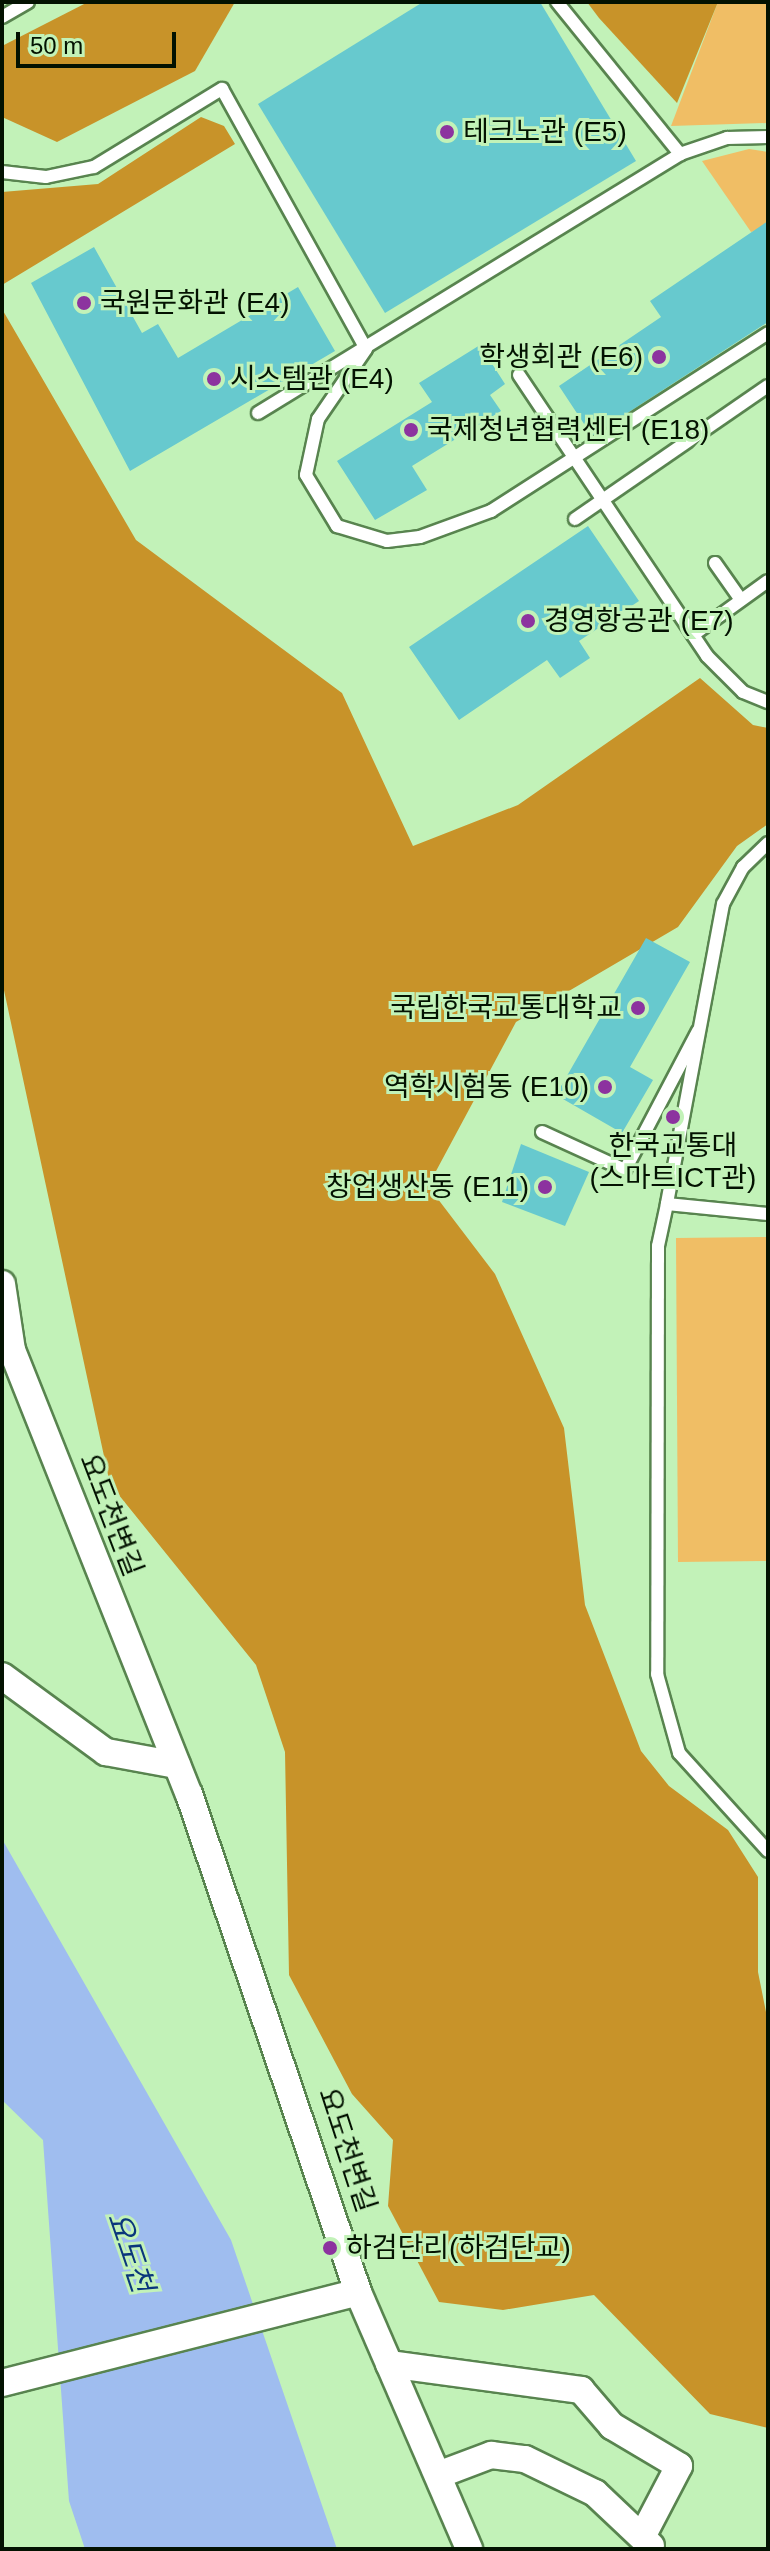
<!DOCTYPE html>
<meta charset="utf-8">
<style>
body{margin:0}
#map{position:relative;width:770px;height:2551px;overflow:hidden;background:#c2f2b8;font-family:Helvetica,"Noto Sans KR",sans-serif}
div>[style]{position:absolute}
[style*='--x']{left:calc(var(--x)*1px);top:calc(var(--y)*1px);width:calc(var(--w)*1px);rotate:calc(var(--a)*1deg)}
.green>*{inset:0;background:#f0be65}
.forest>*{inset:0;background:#c89329}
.water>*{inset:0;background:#9fbdef}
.building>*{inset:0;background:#67c9ce}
.roads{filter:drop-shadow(2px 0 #58844f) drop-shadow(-2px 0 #58844f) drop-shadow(0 2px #58844f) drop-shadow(0 -2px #58844f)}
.lane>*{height:12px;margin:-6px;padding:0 6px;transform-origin:6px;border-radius:6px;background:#fff}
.street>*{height:26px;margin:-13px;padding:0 13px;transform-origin:13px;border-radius:13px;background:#fff}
.dots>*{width:22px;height:22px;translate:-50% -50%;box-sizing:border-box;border:4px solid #c2f2b8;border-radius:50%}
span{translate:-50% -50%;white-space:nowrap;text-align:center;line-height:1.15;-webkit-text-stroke:6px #c2f2b8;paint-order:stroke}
.poi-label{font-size:28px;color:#031201}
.left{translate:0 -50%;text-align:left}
.right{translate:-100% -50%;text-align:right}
.street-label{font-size:28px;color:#031201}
.water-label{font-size:30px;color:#0a367c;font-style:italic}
.frame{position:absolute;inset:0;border:4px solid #031201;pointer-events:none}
.scale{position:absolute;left:16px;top:32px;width:160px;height:36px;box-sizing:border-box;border:4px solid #031201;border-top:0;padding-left:10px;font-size:24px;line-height:28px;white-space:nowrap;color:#031201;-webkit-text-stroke:6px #c2f2b8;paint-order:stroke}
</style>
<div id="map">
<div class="green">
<i style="clip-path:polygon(718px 2px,768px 2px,768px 123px,671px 126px)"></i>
<i style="clip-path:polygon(749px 149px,768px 152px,768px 227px,751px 232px,702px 161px)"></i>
<i style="clip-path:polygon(768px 1237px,768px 1561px,678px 1562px,676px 1238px)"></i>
</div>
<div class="forest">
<i style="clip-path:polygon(88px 2px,235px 2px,195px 71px,57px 142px,2px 117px,2px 46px)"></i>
<i style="clip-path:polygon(587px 2px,718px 2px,677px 103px,599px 18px)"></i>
<i style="clip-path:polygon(201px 117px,224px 126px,235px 144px,2px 285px,2px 192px,98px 184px)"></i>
<i style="clip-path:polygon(2px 309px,136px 540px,342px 693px,413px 846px,518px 805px,700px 678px,753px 725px,768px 728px,768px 824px,737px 846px,678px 927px,516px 1022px,428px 1186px,495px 1274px,564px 1428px,585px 1605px,641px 1751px,669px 1786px,728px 1830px,758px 1877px,758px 1972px,768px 2022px,768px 2428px,710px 2414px,594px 2295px,503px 2310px,439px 2302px,388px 2206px,393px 2140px,352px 2094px,289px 1975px,285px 1752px,256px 1665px,110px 1484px,2px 981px)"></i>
</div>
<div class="water">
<i style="clip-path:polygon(2px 1839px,231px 2240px,337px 2549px,85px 2549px,69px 2501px,43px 2140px,2px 2100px)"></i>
</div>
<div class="building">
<i style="clip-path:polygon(423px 2px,540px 2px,636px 161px,385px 313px,258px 104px)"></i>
<i style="clip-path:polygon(768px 221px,768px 322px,592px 436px,559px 386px,661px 317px,650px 301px)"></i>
<i style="clip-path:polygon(94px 247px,142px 333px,158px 324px,178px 358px,298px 287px,335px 351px,130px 471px,31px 283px)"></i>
<i style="clip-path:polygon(480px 345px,505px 384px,490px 395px,501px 411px,412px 466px,427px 490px,375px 520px,337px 461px,432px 402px,419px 383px)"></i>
<i style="clip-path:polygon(588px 526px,639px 601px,579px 641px,590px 658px,560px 678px,547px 660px,459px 720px,409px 647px)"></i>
<i style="clip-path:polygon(646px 938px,690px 962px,630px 1067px,653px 1080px,622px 1133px,556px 1095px)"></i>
<i style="clip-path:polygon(521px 1144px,589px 1172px,565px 1226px,502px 1202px)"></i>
</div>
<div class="roads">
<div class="lane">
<i style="--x:557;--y:2;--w:196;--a:51"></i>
<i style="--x:2;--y:17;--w:30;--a:-30"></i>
<i style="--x:2;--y:172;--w:44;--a:6.5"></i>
<i style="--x:46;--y:177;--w:49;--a:-11.8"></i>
<i style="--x:94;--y:167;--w:150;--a:-31.4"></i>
<i style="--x:222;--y:89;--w:297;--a:61"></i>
<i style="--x:366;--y:349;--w:85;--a:124.4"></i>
<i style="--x:318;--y:419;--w:57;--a:102.1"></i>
<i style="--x:306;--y:475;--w:60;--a:58.7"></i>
<i style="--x:337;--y:526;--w:52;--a:16.7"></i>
<i style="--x:387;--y:541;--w:33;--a:-7"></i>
<i style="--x:420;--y:537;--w:76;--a:-20.1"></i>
<i style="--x:491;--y:511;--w:329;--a:-32.7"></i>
<i style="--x:519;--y:375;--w:338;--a:56.2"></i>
<i style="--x:707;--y:656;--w:51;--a:45"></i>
<i style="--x:743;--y:692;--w:27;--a:22"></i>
<i style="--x:258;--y:413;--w:495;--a:-31.5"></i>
<i style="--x:680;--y:154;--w:50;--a:-18.8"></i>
<i style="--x:727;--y:138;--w:41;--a:-1.4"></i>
<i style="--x:575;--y:519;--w:234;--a:-34.6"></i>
<i style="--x:715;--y:563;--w:45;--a:54.9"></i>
<i style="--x:693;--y:635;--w:92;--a:-35.8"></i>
<i style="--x:768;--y:843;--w:35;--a:136"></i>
<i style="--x:743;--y:867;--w:42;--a:118.4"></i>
<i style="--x:723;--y:904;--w:305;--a:100.6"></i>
<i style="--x:667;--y:1204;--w:101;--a:5.7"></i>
<i style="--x:542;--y:1132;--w:91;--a:24.6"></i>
<i style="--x:625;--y:1170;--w:157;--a:-62.3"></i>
<i style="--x:667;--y:1204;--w:43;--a:102.1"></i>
<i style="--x:658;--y:1246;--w:428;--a:90.1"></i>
<i style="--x:657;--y:1674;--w:82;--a:74.4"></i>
<i style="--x:679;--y:1753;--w:132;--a:47.8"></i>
</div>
<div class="street">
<i style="--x:2;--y:1284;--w:67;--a:81.4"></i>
<i style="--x:12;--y:1350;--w:478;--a:68.3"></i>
<i style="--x:189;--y:1794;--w:526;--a:71.25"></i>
<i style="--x:358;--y:2292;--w:280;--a:66.6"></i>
<i style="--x:2;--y:1676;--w:129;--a:36.2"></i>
<i style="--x:106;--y:1752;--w:72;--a:10.4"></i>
<i style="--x:389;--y:2364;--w:194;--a:7.7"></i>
<i style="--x:581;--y:2390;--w:48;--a:49.3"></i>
<i style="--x:612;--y:2426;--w:78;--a:30.8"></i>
<i style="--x:679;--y:2466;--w:78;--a:117.6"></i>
<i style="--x:2;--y:2383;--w:367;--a:-14.3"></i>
<i style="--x:438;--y:2475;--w:57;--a:-20.7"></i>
<i style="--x:491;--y:2455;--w:34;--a:7"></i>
<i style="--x:525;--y:2459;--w:78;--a:25.9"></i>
<i style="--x:595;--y:2493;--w:77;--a:43.4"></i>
</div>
</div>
<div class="dots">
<i style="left:447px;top:132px;background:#8c339f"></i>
<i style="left:84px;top:303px;background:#8c339f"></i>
<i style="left:659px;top:357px;background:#8c339f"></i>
<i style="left:214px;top:379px;background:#8c339f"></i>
<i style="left:411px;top:430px;background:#8c339f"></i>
<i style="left:528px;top:621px;background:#8c339f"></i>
<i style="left:638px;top:1008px;background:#8c339f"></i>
<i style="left:605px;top:1087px;background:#8c339f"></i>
<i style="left:673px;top:1117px;background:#8c339f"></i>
<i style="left:545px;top:1187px;background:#8c339f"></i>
<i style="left:330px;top:2248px;background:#8c339f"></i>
</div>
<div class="poi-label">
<span class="left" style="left:463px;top:132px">테크노관 (E5)</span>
<span class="left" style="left:100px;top:303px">국원문화관 (E4)</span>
<span class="right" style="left:643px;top:357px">학생회관 (E6)</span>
<span class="left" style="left:230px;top:379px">시스템관 (E4)</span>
<span class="left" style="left:427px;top:430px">국제청년협력센터 (E18)</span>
<span class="left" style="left:544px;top:621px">경영항공관 (E7)</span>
<span class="right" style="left:622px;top:1008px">국립한국교통대학교</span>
<span class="right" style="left:589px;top:1087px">역학시험동 (E10)</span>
<span style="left:673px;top:1162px">한국교통대<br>(스마트ICT관)</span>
<span class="right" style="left:529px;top:1187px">창업생산동 (E11)</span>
<span class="left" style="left:346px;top:2248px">하검단리(하검단교)</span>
</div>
<div class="street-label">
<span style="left:111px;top:1515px;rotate:69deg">요도천변길</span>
<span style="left:347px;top:2150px;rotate:72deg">요도천변길</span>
</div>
<div class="water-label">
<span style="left:130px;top:2252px;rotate:71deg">요도천</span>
</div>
<div class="frame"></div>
<div class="scale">50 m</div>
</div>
